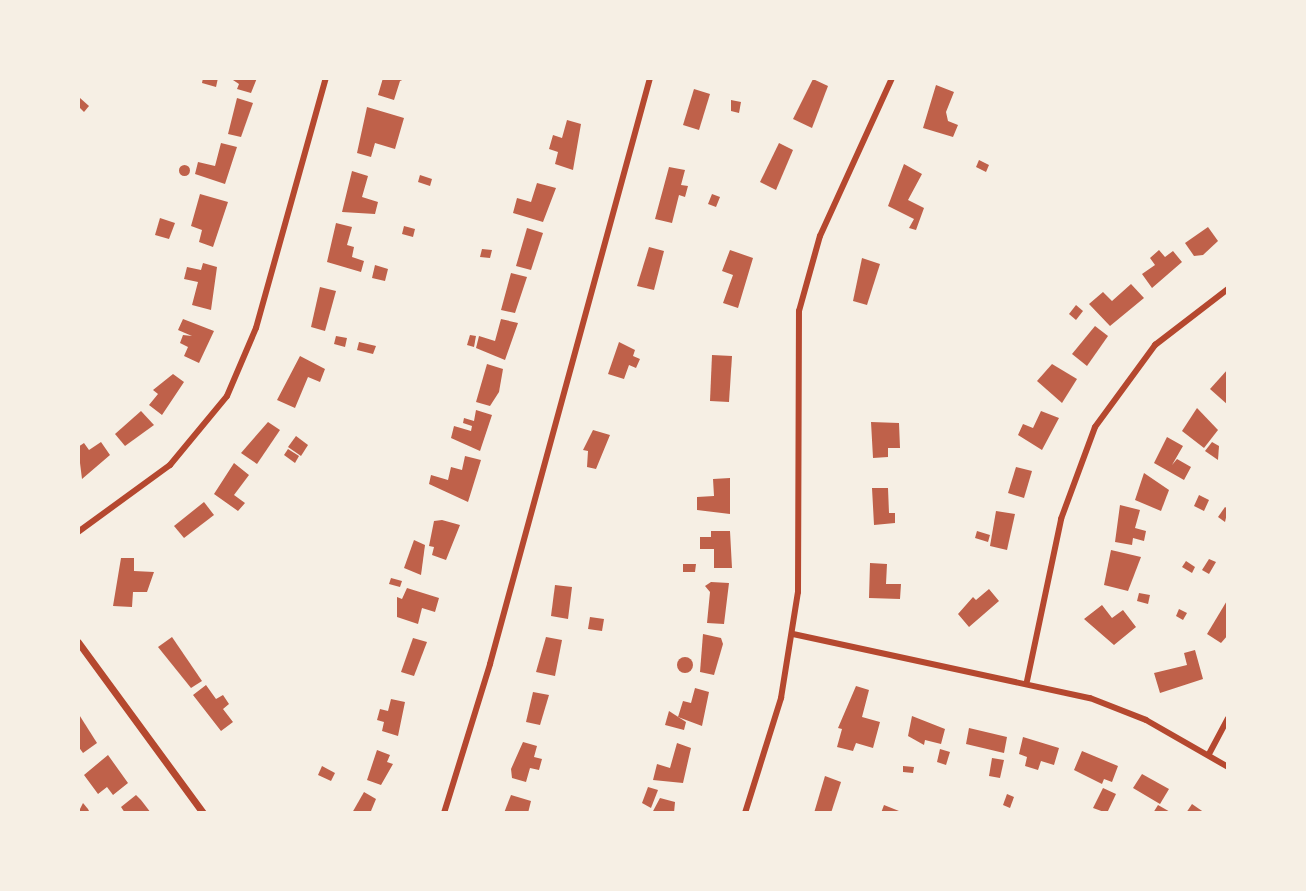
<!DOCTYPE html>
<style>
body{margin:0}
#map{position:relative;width:1306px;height:891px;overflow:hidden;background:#f6efe4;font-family:"Fira Sans",sans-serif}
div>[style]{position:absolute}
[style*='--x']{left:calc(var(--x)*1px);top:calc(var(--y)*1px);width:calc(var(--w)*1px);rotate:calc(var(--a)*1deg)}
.building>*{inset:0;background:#bf614a}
.round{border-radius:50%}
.minor>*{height:6px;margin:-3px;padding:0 3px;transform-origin:3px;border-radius:3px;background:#b5482f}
.tertiary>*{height:7px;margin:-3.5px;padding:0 3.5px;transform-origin:3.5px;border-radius:3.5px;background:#b5482f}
span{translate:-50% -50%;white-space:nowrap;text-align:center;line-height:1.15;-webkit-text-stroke:8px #f6efe4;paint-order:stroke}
.frame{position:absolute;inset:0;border:80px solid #f6efe4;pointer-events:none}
</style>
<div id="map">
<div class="building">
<i style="clip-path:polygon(203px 78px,218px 78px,216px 87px,202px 83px)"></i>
<i style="clip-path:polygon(230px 78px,257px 78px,251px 93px,237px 89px,239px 84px)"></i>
<i style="clip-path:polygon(383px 78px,407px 78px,400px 81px,394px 100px,378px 95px)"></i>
<i style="clip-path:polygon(813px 79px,828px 86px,812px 128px,793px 119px)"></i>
<i style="clip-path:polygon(936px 85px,954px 92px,946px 112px,948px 121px,958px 125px,953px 137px,923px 128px)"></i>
<i style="clip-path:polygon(694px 89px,710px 94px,699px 130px,683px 125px)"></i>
<i style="clip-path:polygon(80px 98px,89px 106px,84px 112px,78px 106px)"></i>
<i style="clip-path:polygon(237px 98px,253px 103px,241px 137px,228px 134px)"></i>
<i style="clip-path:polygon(731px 100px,741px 102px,739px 113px,731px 111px)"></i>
<i style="clip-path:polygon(367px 107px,404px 118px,395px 149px,375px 143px,371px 157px,357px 153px)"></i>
<i style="clip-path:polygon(567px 120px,581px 124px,573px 170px,555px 164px,558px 152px,549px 149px,553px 135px,562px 138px)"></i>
<i style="clip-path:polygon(221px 143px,237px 147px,225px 184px,195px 174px,198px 162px,215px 166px)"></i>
<i style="clip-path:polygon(779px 143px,793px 150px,776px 190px,760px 182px)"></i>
<i style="clip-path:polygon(979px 160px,989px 165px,986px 172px,976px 167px)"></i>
<i style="clip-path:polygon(904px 164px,922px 174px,908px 200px,924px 208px,916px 230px,909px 228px,914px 219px,888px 206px)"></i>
<i class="round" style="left:178.5px;top:164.5px;width:11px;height:11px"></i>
<i style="clip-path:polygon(669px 167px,685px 170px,681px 185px,688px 186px,685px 197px,679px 195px,672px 223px,655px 219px)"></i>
<i style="clip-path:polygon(352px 171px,368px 176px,362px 197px,378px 202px,375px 214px,342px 212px)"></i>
<i style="clip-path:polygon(420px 175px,432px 179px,430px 186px,418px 182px)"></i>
<i style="clip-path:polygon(537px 183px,556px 188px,543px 222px,513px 213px,517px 198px,531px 202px)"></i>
<i style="clip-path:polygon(200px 194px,228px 202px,213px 247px,199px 242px,202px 230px,191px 226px)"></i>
<i style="clip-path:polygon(712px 194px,720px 197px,716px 207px,708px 204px)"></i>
<i style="clip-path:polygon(160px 218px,175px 223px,169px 239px,155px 235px)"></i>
<i style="clip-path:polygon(336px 223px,352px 227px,347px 245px,354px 247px,352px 257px,364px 261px,361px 272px,327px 262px)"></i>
<i style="clip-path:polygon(404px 226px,415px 229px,413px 237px,402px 234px)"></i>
<i style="clip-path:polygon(1208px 227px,1218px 241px,1203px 255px,1194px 256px,1185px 243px)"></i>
<i style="clip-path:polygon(527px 228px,543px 233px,531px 270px,516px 266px)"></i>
<i style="clip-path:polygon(649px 247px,664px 251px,654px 290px,637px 286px)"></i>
<i style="clip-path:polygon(482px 249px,492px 250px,490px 258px,480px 257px)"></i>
<i style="clip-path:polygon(730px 250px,753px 258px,738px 308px,723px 303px,733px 275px,722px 271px)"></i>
<i style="clip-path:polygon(1159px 250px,1165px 257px,1173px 251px,1182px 262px,1152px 288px,1142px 274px,1155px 265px,1150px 258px)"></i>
<i style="clip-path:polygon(862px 258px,880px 264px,867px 305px,853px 301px)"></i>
<i style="clip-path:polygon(203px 263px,217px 267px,211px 310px,192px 305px,198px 282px,184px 279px,187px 267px,201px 270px)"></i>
<i style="clip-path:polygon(375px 265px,388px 269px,385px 281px,372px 278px)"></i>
<i style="clip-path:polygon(511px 273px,527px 277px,515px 313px,501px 310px)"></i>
<i style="clip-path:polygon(1131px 284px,1144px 298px,1110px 326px,1089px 304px,1103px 292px,1112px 301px)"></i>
<i style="clip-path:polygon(320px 287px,336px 291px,325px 331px,311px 327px)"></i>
<i style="clip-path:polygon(1076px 305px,1083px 311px,1076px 320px,1069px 314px)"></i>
<i style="clip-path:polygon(183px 319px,214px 331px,199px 363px,184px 356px,188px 347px,180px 343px,183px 335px,192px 336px,178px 330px)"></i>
<i style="clip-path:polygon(501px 319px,518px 323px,505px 360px,476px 348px,479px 336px,495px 341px)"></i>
<i style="clip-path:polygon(1095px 326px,1108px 336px,1087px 366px,1072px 354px)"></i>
<i style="clip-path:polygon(470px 335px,476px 336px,474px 347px,467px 345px)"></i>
<i style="clip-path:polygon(336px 336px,347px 338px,345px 347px,334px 344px)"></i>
<i style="clip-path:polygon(359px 342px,376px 346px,373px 354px,357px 350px)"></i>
<i style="clip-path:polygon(619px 342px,635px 350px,633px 356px,640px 359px,636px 368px,629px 365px,624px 379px,608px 374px)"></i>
<i style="clip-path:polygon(712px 355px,732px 356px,729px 402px,710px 401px)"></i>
<i style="clip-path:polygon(300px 356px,325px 369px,320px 382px,308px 377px,295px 408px,277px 400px)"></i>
<i style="clip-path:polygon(487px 364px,503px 369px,499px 392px,490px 406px,476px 402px)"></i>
<i style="clip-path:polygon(1052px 364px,1077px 379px,1062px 403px,1037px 381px)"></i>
<i style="clip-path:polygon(1228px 369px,1228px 405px,1210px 389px)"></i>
<i style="clip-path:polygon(173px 374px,184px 382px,162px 415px,149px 405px,158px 394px,153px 390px)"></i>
<i style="clip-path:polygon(1197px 408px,1218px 430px,1204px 448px,1182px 431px)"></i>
<i style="clip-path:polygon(476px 410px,492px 415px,480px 451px,451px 438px,454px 426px,471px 431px,472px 426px,463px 423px,464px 418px,474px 421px)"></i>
<i style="clip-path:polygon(141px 411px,154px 425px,125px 446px,115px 434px)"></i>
<i style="clip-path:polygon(1041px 411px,1059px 418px,1042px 450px,1018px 435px,1023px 424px,1033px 428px)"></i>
<i style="clip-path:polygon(268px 422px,280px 430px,257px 464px,241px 453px)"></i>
<i style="clip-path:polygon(871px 422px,899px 423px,900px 448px,888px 448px,888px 457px,873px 458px)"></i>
<i style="clip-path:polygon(593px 430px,610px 435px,596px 469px,587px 467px,588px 451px,583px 450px)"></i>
<i style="clip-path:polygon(296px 436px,308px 445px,301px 456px,288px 447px)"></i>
<i style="clip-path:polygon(1167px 437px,1183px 446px,1172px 465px,1177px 459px,1191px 467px,1184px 480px,1154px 463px)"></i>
<i style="clip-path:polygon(101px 442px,110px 455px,82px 479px,78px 447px,84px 443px,89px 450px)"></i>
<i style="clip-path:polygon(1212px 442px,1219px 446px,1218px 460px,1205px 451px)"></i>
<i style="clip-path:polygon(288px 449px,299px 456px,295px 463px,284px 455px)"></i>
<i style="clip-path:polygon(465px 456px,481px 460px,468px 502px,429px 484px,431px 475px,448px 480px,451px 467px,462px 470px)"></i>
<i style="clip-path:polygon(234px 463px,249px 475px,234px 495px,245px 503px,238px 511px,214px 494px)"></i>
<i style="clip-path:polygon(1016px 467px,1032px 471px,1024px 498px,1008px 493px)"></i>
<i style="clip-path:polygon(1144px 473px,1169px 490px,1161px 511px,1135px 500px)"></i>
<i style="clip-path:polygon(730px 478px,730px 514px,697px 510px,697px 497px,714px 496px,713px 479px)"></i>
<i style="clip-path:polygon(872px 488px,888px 488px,889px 513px,895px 513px,895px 523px,874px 525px)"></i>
<i style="clip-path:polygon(1199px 495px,1209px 500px,1204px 511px,1194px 506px)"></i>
<i style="clip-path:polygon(204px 502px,214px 515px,184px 538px,174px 526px)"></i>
<i style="clip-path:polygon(1120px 505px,1140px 510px,1135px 528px,1146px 531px,1144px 541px,1133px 538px,1132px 545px,1115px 542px)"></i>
<i style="clip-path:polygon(1225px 507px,1228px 509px,1225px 522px,1218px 517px)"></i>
<i style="clip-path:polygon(996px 511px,1015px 514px,1007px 550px,990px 546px)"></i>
<i style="clip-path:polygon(442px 520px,460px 525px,446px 560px,432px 555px,434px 547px,429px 546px,434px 521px)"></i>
<i style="clip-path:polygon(711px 531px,730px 531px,732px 568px,714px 568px,714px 549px,700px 549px,700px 537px,711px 537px)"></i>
<i style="clip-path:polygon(977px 531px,990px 535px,988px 542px,975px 538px)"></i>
<i style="clip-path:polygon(414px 540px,425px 545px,421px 575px,404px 568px)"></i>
<i style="clip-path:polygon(1111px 550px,1141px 557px,1128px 591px,1104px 585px)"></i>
<i style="clip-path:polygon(121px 558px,134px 558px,134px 571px,154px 572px,147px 592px,133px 592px,132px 607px,113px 606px)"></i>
<i style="clip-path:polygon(1209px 559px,1216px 562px,1209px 574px,1202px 570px)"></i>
<i style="clip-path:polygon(1186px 561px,1195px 567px,1192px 573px,1182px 567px)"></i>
<i style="clip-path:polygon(870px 563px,887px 564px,886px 584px,901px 584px,900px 599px,869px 598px)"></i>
<i style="clip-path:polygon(683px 564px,696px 564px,695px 572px,683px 572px)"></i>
<i style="clip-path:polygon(391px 578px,402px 581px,400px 587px,389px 584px)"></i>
<i style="clip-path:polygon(711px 582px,729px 583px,724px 624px,707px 623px,710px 592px,705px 586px)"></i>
<i style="clip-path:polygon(555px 585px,572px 587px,568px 619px,551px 616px)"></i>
<i style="clip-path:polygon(407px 588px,439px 598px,435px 612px,422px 608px,418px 624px,397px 617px,397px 597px,402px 599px)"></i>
<i style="clip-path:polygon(989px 589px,999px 601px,969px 627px,958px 614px,973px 597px,976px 600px)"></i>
<i style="clip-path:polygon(1139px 593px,1150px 595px,1148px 604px,1137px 601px)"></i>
<i style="clip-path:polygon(1228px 599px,1228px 635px,1221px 643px,1207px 634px)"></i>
<i style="clip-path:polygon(1102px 605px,1112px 618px,1123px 610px,1136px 627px,1114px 645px,1084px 619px)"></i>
<i style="clip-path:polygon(1179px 609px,1187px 613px,1183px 620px,1176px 616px)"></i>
<i style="clip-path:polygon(590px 617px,604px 619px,602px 631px,588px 629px)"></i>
<i style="clip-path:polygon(703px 634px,721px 638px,723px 644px,714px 675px,700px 672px)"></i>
<i style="clip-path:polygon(172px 637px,202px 681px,191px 688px,158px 647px)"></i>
<i style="clip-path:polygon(546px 637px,562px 640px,555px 676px,536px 672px)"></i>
<i style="clip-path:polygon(413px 638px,427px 642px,414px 676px,401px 672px)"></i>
<i style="clip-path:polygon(1195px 650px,1203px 679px,1160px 693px,1154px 673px,1187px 665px,1184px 653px)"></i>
<i class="round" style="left:677px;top:657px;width:16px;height:16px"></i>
<i style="clip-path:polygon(206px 685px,216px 699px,223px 695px,229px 704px,223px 709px,233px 722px,221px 731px,193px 695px)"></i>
<i style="clip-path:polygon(856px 686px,869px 690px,862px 717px,880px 722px,873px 748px,856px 743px,853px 751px,837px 747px,842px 729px,838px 728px)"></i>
<i style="clip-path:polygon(695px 688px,709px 692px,702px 726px,678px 717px,683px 701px,691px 703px)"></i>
<i style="clip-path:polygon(533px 692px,549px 695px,540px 725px,526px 722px)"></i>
<i style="clip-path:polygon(391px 699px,405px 702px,398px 736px,382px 731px,384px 722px,377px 720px,380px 709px,388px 711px)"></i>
<i style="clip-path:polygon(669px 711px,686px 722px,684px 730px,665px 725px)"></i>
<i style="clip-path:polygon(78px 713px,97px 743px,83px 753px,78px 746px)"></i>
<i style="clip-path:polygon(912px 716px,945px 729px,941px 744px,925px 740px,924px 745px,908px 736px)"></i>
<i style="clip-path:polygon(969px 728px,1007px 737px,1004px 753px,966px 744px)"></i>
<i style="clip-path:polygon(1023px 737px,1059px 748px,1054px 765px,1041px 761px,1038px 770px,1025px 766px,1027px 757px,1019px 754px)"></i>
<i style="clip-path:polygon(523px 742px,537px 746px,534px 757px,542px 759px,539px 770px,530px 768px,526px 782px,512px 778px,511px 769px)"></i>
<i style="clip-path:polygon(677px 743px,691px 748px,683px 783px,653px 780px,657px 764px,670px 768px)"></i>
<i style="clip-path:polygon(940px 749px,950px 752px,946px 765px,937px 762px)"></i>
<i style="clip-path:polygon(377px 750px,390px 755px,387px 762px,393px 764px,381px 785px,367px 780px)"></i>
<i style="clip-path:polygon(1082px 751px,1118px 766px,1112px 782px,1104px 779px,1102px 784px,1074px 770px)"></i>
<i style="clip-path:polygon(108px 755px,128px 783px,113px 795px,107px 787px,98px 794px,84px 775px)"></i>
<i style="clip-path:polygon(992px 758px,1004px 760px,1000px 778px,989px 776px)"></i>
<i style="clip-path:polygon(322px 766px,335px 773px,331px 781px,318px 775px)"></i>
<i style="clip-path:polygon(903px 766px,914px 767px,913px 773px,903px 772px)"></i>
<i style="clip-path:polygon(1142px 774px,1169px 789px,1160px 804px,1133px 788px)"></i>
<i style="clip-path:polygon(825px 776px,841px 782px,831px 813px,814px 813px)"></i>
<i style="clip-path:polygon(648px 787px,658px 790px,651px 808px,642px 803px)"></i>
<i style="clip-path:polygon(1103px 788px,1116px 794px,1107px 813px,1093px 808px)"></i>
<i style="clip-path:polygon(364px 792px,376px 799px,371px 811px,352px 813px)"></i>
<i style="clip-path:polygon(1007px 794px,1014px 797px,1010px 808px,1003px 805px)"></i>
<i style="clip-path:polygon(136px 795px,141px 800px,151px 813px,125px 813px,121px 807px)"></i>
<i style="clip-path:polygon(511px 795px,531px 801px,528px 813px,504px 813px)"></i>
<i style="clip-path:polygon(660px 798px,675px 802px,674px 813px,652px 813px)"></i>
<i style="clip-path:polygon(83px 803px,88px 809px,90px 813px,78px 813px)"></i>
<i style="clip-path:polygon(1192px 804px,1205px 813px,1186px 813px)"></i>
<i style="clip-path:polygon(884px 805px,904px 813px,881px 813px)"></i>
<i style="clip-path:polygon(1158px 805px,1172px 813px,1153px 813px)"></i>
</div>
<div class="minor">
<i style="--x:78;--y:532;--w:114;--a:-36.1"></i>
<i style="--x:170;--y:465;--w:89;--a:-50.4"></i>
<i style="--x:227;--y:396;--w:74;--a:-66.9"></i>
<i style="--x:256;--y:328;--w:260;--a:-74.4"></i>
<i style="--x:793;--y:634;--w:304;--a:12.2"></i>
<i style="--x:1090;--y:698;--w:60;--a:21.4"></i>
<i style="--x:1146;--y:720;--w:95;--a:29.8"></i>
<i style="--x:1027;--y:681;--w:166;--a:-78.1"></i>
<i style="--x:1061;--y:519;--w:98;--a:-69.7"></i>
<i style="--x:1095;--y:427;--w:102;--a:-53.8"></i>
<i style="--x:1155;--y:345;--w:92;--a:-37.5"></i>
<i style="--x:1209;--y:754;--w:40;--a:-62"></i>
<i style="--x:444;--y:813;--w:156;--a:-72.8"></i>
<i style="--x:490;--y:664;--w:607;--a:-74.73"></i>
<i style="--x:745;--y:813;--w:121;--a:-72.6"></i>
<i style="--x:781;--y:698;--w:107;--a:-80.9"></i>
<i style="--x:798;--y:592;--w:281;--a:-89.8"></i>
<i style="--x:799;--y:311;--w:78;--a:-74.4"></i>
<i style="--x:820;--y:236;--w:174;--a:-65.5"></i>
</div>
<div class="tertiary">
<i style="--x:78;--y:642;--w:212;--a:53.8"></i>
</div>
<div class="frame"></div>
</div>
